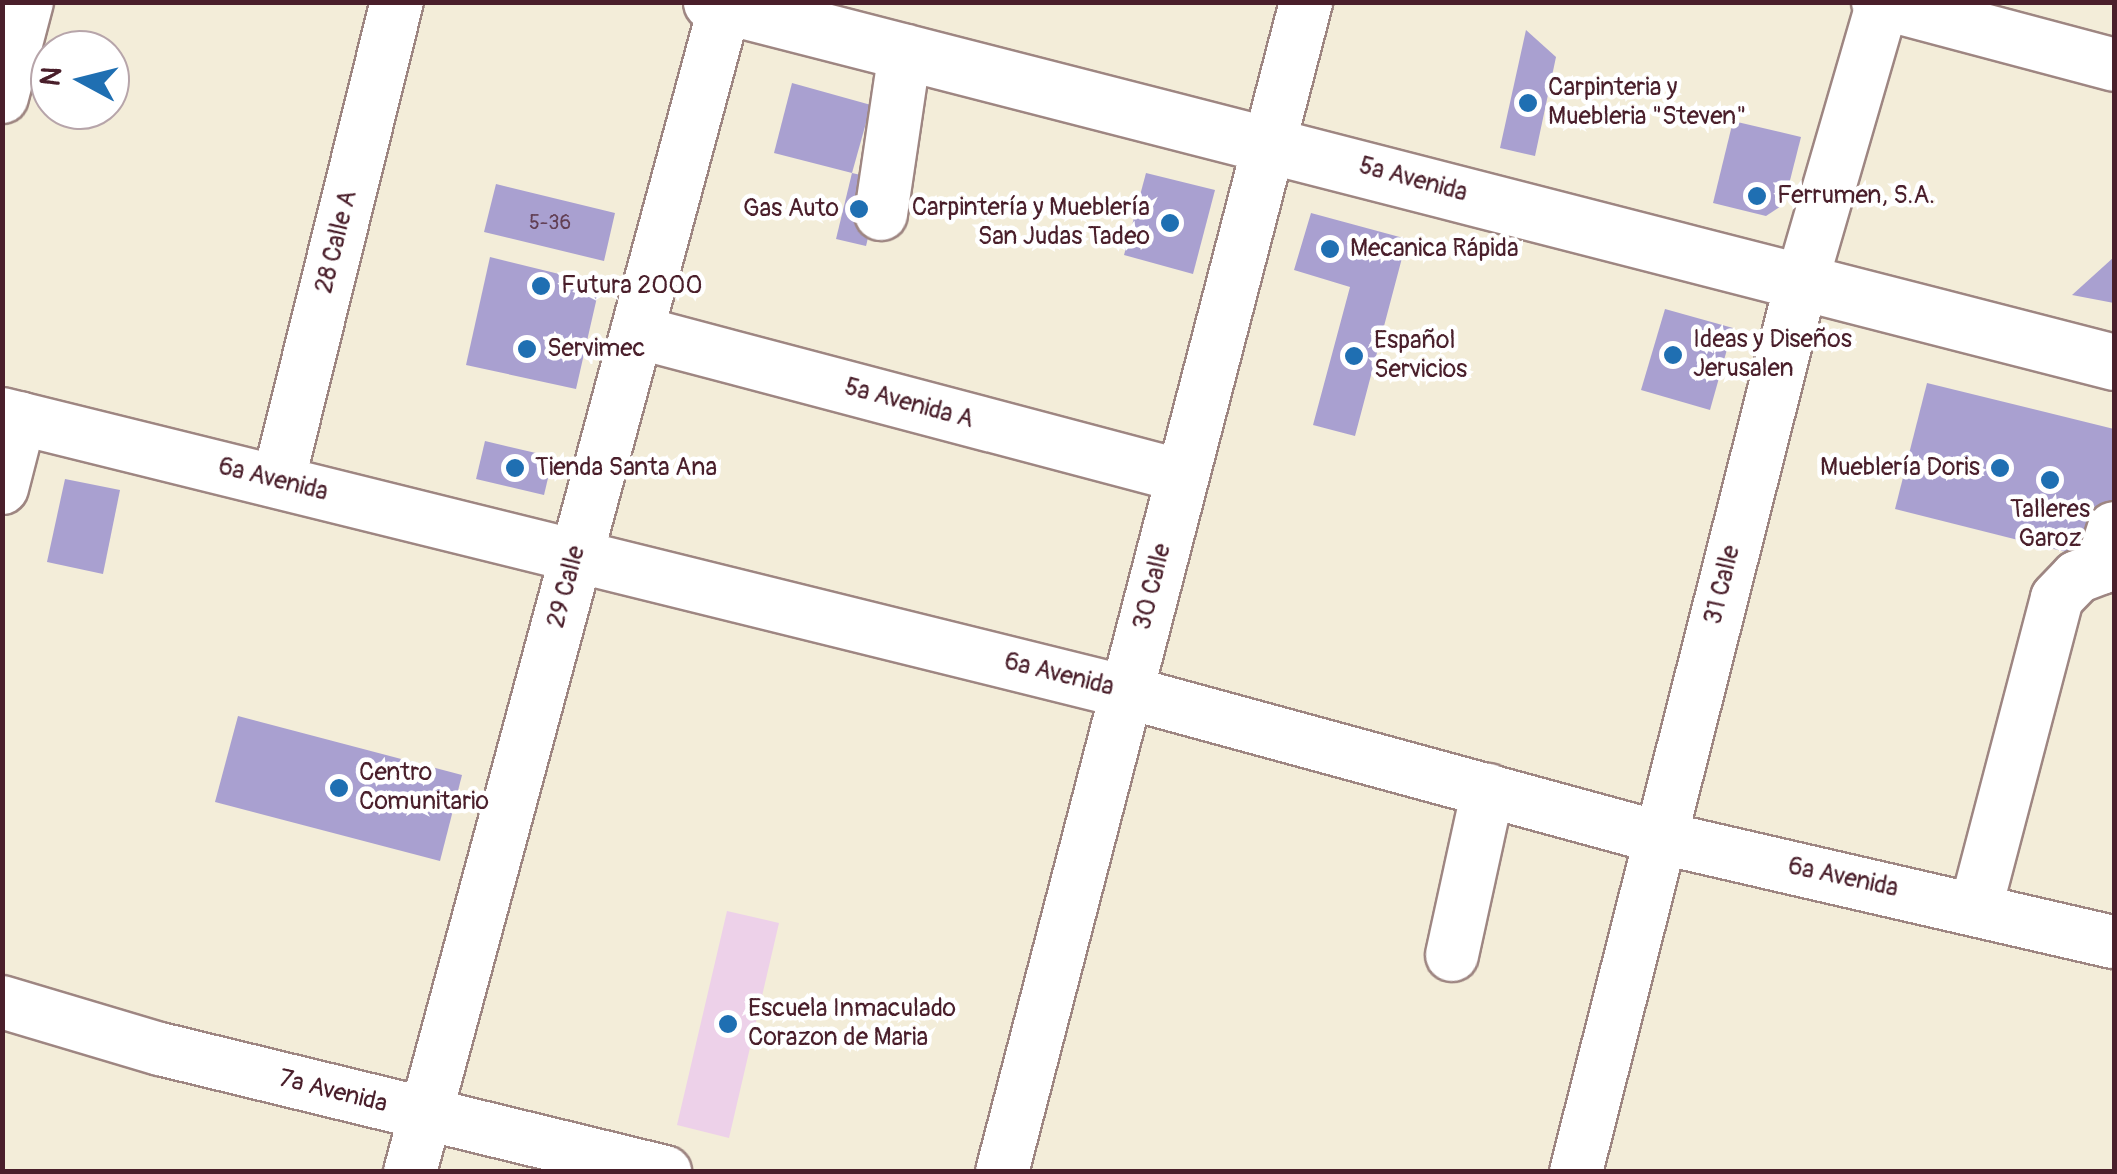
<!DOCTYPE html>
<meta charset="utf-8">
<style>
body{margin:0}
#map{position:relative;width:2117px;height:1174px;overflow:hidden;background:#f3edd9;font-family:Pangolin,sans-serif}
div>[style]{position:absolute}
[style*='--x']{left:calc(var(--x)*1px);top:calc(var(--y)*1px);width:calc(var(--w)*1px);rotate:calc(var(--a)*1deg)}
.built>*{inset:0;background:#edd1e9}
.building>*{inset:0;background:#a9a0d0}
.roads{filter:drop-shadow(2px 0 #9e8682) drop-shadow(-2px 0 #9e8682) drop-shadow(0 2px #9e8682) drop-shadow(0 -2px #9e8682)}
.minor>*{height:52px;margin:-26px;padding:0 26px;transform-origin:26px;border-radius:26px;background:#fff}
.major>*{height:55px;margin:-27.5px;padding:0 27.5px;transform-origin:27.5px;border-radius:27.5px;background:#fff}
.dots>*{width:28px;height:28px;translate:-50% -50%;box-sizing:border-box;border:5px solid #fff;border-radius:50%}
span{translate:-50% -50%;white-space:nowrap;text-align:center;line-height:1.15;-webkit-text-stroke:9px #fff;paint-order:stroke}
.number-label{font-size:20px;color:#623f54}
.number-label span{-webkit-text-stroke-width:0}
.poi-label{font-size:25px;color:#4a1f2b}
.left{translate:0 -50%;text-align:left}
.right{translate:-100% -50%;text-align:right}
.street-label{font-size:25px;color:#4a1f2b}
.frame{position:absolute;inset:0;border:5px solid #4a1f2b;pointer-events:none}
.north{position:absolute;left:30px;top:30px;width:100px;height:100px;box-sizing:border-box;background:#fff;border:2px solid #b7a5aa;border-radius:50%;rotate:277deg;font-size:28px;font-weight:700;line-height:40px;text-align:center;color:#4a1f2b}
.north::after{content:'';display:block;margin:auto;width:35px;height:45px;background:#1f6fb2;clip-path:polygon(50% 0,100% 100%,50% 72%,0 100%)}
</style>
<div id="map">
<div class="built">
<i style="clip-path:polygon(727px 911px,779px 923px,729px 1138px,677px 1125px)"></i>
</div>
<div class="building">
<i style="clip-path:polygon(1526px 30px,1556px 57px,1535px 156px,1500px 148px)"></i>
<i style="clip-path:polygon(792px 83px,871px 105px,852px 173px,774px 153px)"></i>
<i style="clip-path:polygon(1733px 121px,1801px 137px,1784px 204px,1766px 216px,1713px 203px)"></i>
<i style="clip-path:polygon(852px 173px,882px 180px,866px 246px,836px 239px)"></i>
<i style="clip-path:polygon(1146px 173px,1215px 190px,1193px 274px,1124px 255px)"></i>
<i style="clip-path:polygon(496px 184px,615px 213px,604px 261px,484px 232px)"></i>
<i style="clip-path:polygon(1311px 213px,1407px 239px,1355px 436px,1313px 425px,1350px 287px,1294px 270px)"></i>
<i style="clip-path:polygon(490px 257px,600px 284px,576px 389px,466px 365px)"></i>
<i style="clip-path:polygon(2114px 257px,2114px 303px,2072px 295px)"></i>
<i style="clip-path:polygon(1665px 309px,1733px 328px,1710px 410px,1641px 390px)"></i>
<i style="clip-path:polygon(1927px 383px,2114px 429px,2114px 514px,2102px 561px,1895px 509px)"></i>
<i style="clip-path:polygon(485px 441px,553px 457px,544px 495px,476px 479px)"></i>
<i style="clip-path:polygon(65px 479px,120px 490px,103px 574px,47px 562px)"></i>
<i style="clip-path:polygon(238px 716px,462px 775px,440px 861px,215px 802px)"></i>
</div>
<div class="roads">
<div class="minor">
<i style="--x:1878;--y:2;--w:244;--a:14.9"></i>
<i style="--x:2;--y:97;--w:98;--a:-75.3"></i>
<i style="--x:881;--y:214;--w:165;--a:-81.6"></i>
<i style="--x:637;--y:332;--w:564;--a:14.8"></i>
<i style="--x:2;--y:414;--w:1158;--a:13.89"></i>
<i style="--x:1126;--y:692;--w:551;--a:15.25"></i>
<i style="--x:1658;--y:837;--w:468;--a:13"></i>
<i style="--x:278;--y:482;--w:495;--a:-76.1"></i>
<i style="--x:2;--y:488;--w:72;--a:-75.6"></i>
<i style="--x:1976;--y:907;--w:319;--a:-75.3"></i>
<i style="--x:2057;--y:598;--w:29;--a:-46"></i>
<i style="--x:2077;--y:577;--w:26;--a:-21"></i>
<i style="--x:2101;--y:568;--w:42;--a:-72"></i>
<i style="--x:1452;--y:955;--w:169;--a:-77.7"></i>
<i style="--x:2;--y:1002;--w:165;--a:16.6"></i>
<i style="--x:160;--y:1049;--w:520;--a:13.69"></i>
<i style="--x:410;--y:1172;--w:1212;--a:-74.89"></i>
<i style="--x:1002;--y:1172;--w:1209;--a:-75.43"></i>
<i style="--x:1576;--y:1172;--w:916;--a:-75.78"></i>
<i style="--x:1801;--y:284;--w:294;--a:-73.8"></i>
</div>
<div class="major">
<i style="--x:711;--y:2;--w:1448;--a:14.39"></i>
</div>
</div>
<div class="dots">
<i style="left:1528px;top:103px;background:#1f6fb2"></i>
<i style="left:1757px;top:196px;background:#1f6fb2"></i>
<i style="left:859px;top:209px;background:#1f6fb2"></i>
<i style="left:1170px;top:223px;background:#1f6fb2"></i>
<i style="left:1330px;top:249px;background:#1f6fb2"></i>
<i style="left:541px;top:286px;background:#1f6fb2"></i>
<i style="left:527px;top:349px;background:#1f6fb2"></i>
<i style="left:1673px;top:355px;background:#1f6fb2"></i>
<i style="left:1354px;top:356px;background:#1f6fb2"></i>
<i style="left:515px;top:468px;background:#1f6fb2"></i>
<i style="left:2000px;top:468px;background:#1f6fb2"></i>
<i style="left:2050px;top:480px;background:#1f6fb2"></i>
<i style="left:339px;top:788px;background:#1f6fb2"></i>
<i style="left:728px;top:1024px;background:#1f6fb2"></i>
</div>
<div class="number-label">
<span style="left:550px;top:222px">5-36</span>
</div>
<div class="poi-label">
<span class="left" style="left:1548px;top:103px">Carpinteria y<br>Muebleria "Steven"</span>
<span class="left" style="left:1777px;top:196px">Ferrumen, S.A.</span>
<span class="right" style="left:839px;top:209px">Gas Auto</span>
<span class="right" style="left:1150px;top:223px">Carpintería y Mueblería<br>San Judas Tadeo</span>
<span class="left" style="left:1350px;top:249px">Mecanica Rápida</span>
<span class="left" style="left:561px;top:286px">Futura 2000</span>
<span class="left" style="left:1693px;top:355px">Ideas y Diseños<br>Jerusalen</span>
<span class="left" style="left:1374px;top:356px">Español<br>Servicios</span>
<span class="left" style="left:547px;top:349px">Servimec</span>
<span class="left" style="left:535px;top:468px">Tienda Santa Ana</span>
<span class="right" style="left:1980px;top:468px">Mueblería Doris</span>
<span style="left:2050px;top:525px">Talleres<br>Garoz</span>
<span class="left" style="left:359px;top:788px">Centro<br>Comunitario</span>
<span class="left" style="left:748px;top:1024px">Escuela Inmaculado<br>Corazon de Maria</span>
</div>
<div class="street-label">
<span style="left:1413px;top:180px;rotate:15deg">5a Avenida</span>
<span style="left:337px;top:242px;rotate:-76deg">28 Calle A</span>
<span style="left:909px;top:404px;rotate:15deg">5a Avenida A</span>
<span style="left:273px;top:480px;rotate:14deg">6a Avenida</span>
<span style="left:1723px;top:585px;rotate:-76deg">31 Calle</span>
<span style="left:567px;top:587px;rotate:-75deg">29 Calle</span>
<span style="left:1153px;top:587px;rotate:-76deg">30 Calle</span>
<span style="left:1059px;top:675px;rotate:14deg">6a Avenida</span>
<span style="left:1843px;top:878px;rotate:12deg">6a Avenida</span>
<span style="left:333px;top:1092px;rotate:14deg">7a Avenida</span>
</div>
<div class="frame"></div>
<div class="north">N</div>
</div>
